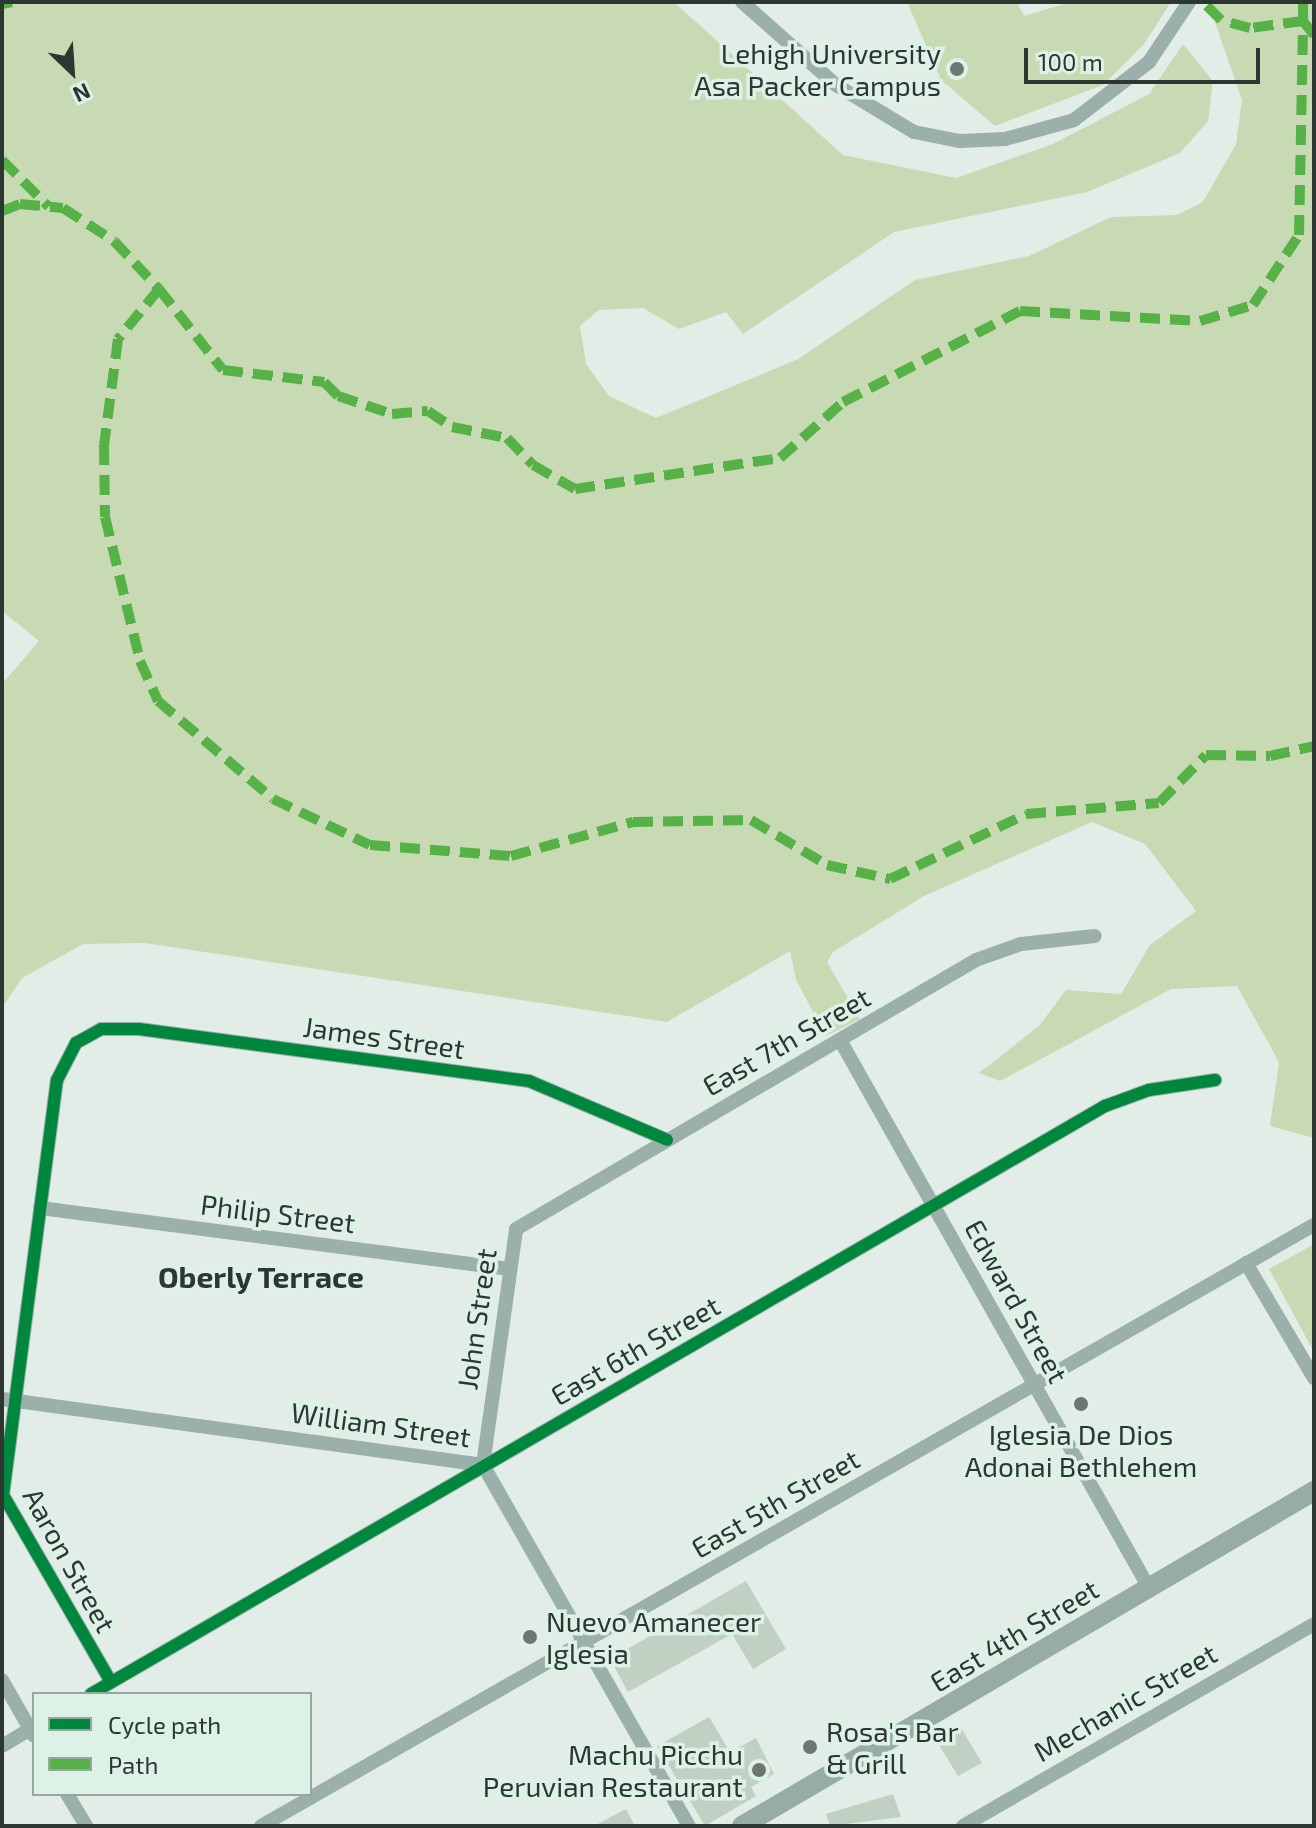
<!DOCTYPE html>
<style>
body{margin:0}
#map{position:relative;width:1316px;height:1828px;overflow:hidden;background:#e2ede7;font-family:"Exo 2",sans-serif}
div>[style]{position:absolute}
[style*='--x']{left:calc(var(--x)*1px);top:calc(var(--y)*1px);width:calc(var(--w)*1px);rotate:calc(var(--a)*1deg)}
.green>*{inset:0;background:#c8dab3}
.building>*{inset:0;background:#c0d0c2}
.minor>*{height:14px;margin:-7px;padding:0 7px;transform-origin:7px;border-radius:7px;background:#9bafab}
.secondary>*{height:20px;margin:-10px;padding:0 10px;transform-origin:10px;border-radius:10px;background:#97aca7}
.quiet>*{height:10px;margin-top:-5px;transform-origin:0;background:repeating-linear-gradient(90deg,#56b246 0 20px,transparent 0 30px)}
.cycleway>*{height:12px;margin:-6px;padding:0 6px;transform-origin:6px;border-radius:6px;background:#00873e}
.dots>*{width:22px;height:22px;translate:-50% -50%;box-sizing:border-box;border:4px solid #ddf2e7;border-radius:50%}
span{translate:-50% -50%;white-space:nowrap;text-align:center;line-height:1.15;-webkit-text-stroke:7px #ddf2e7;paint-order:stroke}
.poi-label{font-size:28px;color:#2e3632}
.right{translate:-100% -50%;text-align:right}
.left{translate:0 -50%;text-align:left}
.street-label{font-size:28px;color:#2e3632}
.neighbourhood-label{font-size:30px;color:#2e3632;font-weight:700}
.frame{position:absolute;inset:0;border:4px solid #2e3632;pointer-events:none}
.legend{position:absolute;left:32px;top:1692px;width:280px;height:104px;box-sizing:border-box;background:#ddf2e7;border:2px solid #97a79f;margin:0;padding:10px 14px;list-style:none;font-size:24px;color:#2e3632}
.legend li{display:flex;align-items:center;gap:16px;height:40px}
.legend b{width:40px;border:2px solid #97a79f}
.north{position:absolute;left:32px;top:32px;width:80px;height:80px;-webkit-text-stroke:6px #ddf2e7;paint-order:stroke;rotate:155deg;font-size:22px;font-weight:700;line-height:32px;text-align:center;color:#2e3632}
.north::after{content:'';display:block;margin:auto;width:28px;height:36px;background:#2e3632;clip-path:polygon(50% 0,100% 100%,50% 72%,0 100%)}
.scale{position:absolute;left:1024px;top:48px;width:236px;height:36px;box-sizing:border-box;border:4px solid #2e3632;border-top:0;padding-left:10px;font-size:24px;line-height:28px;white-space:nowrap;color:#2e3632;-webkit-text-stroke:6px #ddf2e7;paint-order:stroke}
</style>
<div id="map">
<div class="green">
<i style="clip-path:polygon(2px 2px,674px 2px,843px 155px,956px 178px,1053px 144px,1149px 94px,1183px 44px,1213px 81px,1208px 121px,1180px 153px,1087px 192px,894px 232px,743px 334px,726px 312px,679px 329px,643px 308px,599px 310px,580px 326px,586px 364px,609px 396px,656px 418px,798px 359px,915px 280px,1029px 256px,1111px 217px,1177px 215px,1203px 202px,1236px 144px,1242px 100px,1208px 2px,1314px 2px,1314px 1138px,1270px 1126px,1279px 1062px,1237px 986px,1171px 989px,1000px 1081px,979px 1073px,1039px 1026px,1066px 990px,1121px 994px,1150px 945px,1196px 911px,1145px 844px,1092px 822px,924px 896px,833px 952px,827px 962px,860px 1019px,826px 1036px,796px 980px,790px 951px,667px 1022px,145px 943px,83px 944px,22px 978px,2px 1008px,2px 684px,39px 641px,2px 611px)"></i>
<i style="clip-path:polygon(907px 2px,1017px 2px,1024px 16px,1071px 2px,1171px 2px,1144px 44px,1103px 85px,995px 126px,941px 80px)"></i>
<i style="clip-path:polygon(1314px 1244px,1314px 1352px,1269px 1269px)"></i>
</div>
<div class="building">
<i style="clip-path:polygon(746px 1581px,786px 1649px,753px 1669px,732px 1634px,628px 1692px,610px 1659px)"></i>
<i style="clip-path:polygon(709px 1717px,730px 1752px,756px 1738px,774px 1774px,751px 1787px,756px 1796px,705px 1826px,657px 1746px)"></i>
<i style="clip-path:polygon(961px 1728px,982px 1763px,958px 1776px,937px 1742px)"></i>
<i style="clip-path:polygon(893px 1794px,901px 1817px,830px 1826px,826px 1814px)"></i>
<i style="clip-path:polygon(626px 1809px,635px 1826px,594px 1826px)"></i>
</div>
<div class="minor">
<i style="--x:742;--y:2;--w:125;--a:41.4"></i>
<i style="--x:836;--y:85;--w:91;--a:31.1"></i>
<i style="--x:914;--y:132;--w:47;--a:11.1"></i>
<i style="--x:960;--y:141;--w:45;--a:-2.5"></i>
<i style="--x:1005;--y:139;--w:72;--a:-15.4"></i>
<i style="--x:1074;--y:120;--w:95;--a:-37.7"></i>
<i style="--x:1149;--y:62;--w:72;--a:-56.3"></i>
<i style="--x:840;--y:1040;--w:629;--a:60.58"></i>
<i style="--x:40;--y:1208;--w:474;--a:7.4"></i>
<i style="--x:1246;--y:1263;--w:134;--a:59.4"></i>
<i style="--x:2;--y:1399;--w:486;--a:7.8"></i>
<i style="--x:483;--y:1465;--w:238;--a:-82"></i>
<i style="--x:516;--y:1229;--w:533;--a:-30.32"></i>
<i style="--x:976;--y:960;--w:48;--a:-19.6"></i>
<i style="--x:1021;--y:944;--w:74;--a:-6.2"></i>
<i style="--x:483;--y:1465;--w:416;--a:60.3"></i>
<i style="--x:2;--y:1680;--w:64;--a:60.3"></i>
<i style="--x:111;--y:1682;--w:216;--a:-120"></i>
<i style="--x:3;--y:1495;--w:418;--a:-82.6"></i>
<i style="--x:57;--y:1080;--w:42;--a:-62.8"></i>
<i style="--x:76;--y:1043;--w:29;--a:-29"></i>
<i style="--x:101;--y:1029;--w:38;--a:0"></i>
<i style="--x:139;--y:1029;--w:393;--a:7.6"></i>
<i style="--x:529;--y:1081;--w:150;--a:23.1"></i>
<i style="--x:91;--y:1694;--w:1172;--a:-30.11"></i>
<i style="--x:1105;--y:1106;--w:47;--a:-20"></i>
<i style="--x:1149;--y:1090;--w:67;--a:-8.6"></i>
<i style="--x:2;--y:1746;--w:37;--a:-31"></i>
<i style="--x:67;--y:1794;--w:37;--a:59"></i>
<i style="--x:261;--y:1826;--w:1212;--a:-29.72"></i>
<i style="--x:963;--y:1826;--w:405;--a:-29.9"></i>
</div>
<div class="secondary">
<i style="--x:742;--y:1826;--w:663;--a:-30.36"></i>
</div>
<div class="quiet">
<i style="--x:1303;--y:2;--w:19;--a:90"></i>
<i style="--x:1303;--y:21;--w:18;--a:52"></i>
<i style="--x:2;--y:4;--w:10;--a:-11"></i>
<i style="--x:2;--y:160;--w:66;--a:45"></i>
<i style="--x:2;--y:211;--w:19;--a:-21"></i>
<i style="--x:20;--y:204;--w:43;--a:5.3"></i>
<i style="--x:63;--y:208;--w:61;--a:32.9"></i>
<i style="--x:114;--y:241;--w:66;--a:46.8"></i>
<i style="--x:159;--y:289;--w:65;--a:129.4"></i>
<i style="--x:118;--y:339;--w:107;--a:97.5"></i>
<i style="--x:104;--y:445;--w:72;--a:89.2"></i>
<i style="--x:105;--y:517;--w:148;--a:76.3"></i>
<i style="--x:140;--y:661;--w:44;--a:65.8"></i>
<i style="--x:158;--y:701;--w:151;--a:40.4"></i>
<i style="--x:273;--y:799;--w:107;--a:25.4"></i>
<i style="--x:370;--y:845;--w:141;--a:4.5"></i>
<i style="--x:511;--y:856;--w:127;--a:-15.6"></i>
<i style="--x:633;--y:822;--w:118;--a:-1"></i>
<i style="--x:751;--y:820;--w:88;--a:30.6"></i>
<i style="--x:827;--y:865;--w:65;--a:12.5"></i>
<i style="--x:890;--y:879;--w:151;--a:-25.5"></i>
<i style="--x:1026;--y:814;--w:133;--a:-4.7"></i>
<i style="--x:1159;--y:803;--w:67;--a:-45.6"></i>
<i style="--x:1206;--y:755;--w:64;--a:0.9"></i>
<i style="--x:1270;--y:756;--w:45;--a:-12.8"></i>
<i style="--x:159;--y:289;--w:103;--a:51.7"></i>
<i style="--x:223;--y:370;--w:102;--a:6.8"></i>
<i style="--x:324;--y:382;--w:20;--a:45"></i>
<i style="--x:338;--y:396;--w:57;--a:18.4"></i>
<i style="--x:392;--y:414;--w:36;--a:-5"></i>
<i style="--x:428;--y:411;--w:29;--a:34"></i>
<i style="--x:452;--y:427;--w:56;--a:11.3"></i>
<i style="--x:507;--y:438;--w:37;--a:46"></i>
<i style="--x:533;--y:465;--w:48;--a:29.7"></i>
<i style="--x:575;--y:489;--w:207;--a:-8.6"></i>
<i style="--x:780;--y:458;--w:84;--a:-41.6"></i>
<i style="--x:843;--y:402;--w:199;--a:-27.2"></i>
<i style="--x:1020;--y:311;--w:180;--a:3.2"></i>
<i style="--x:1200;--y:321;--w:55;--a:-16.8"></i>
<i style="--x:1253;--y:305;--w:84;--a:-56.7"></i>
<i style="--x:1299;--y:235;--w:214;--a:-88.9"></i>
<i style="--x:1303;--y:21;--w:53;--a:172.5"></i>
<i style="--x:1250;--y:28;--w:30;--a:-165"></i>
<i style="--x:1221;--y:20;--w:25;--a:-135"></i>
</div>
<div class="cycleway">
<i style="--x:111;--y:1682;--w:216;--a:-120"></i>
<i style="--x:3;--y:1495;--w:418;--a:-82.6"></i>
<i style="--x:57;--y:1080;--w:42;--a:-62.8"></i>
<i style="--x:76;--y:1043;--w:29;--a:-29"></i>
<i style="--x:101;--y:1029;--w:38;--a:0"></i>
<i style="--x:139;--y:1029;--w:393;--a:7.6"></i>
<i style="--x:529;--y:1081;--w:150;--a:23.1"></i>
<i style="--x:91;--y:1694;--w:1172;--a:-30.11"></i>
<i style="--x:1105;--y:1106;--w:47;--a:-20"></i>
<i style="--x:1149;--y:1090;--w:67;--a:-8.6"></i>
</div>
<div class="dots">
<i style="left:957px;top:69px;background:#6d7671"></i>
<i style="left:1081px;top:1404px;background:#6d7671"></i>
<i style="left:530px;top:1637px;background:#6d7671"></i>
<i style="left:810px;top:1747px;background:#6d7671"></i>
<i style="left:759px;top:1770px;background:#6d7671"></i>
</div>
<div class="poi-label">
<span class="right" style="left:941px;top:69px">Lehigh University<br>Asa Packer Campus</span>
<span style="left:1081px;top:1450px">Iglesia De Dios<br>Adonai Bethlehem</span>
<span class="left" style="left:546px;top:1637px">Nuevo Amanecer<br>Iglesia</span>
<span class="left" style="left:826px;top:1747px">Rosa's Bar<br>&amp; Grill</span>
<span class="right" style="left:743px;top:1770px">Machu Picchu<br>Peruvian Restaurant</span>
</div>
<div class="street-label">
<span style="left:384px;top:1037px;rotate:8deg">James Street</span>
<span style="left:786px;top:1041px;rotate:-30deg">East 7th Street</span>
<span style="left:278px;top:1213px;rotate:7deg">Philip Street</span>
<span style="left:1017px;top:1301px;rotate:61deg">Edward Street</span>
<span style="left:476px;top:1319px;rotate:-82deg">John Street</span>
<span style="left:635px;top:1350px;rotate:-30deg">East 6th Street</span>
<span style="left:381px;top:1424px;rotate:8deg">William Street</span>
<span style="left:775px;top:1503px;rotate:-30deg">East 5th Street</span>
<span style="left:70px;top:1560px;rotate:61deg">Aaron Street</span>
<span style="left:1014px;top:1635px;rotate:-31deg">East 4th Street</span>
<span style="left:1125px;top:1702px;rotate:-30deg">Mechanic Street</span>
</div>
<div class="neighbourhood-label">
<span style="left:261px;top:1276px">Oberly Terrace</span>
</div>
<div class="frame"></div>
<ul class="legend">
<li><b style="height:10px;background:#00873e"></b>Cycle path</li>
<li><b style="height:10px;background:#56b246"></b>Path</li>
</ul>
<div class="north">N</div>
<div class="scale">100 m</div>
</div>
